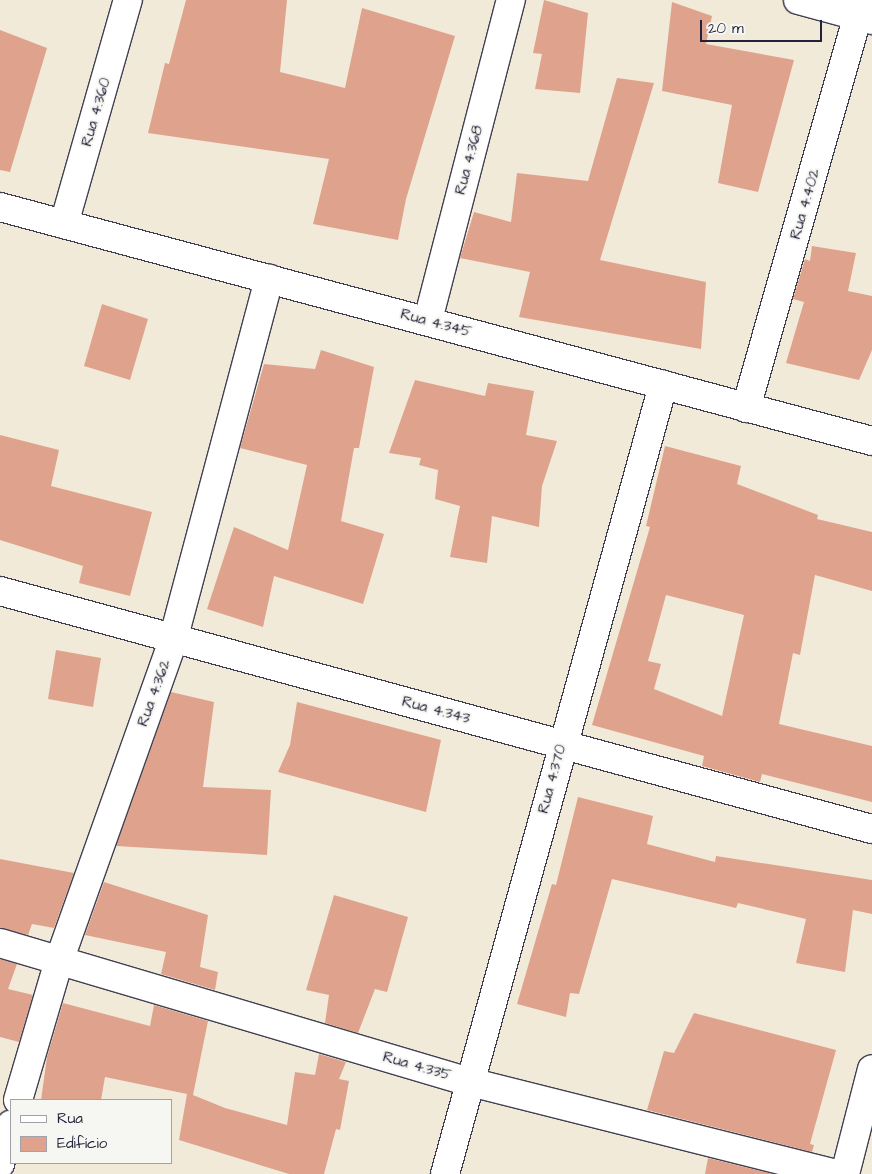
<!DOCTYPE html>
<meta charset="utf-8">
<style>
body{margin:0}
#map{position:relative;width:872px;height:1174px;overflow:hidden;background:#f2ead9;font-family:"Architects Daughter",sans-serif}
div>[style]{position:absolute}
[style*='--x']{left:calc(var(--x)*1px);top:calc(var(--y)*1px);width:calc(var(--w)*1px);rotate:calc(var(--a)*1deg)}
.building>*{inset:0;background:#dfa38d}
.roads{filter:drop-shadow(1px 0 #414053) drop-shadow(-1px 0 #414053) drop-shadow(0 1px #414053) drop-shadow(0 -1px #414053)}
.street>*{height:28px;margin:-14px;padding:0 14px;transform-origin:14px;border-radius:14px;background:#fff}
span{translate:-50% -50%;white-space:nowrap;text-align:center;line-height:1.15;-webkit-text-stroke:4px #f6f6f2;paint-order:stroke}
.street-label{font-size:15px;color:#22223b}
.legend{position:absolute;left:10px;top:1099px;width:162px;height:65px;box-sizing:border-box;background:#f6f6f2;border:1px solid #a1a1a9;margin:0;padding:6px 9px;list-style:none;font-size:15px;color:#22223b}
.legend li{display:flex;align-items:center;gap:10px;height:25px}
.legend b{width:25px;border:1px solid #a1a1a9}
.scale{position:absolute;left:700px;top:20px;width:122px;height:22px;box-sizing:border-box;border:2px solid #22223b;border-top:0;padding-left:6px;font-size:15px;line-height:18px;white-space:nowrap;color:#22223b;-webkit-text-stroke:4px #f6f6f2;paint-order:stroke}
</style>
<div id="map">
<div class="building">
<i style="clip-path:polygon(186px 0,287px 0,280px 72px,345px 88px,362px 8px,455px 36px,406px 199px,398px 240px,313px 224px,329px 159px,148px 133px,165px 63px,169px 64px)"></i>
<i style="clip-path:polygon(544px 0,588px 13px,580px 93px,535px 89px,542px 54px,533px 53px)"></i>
<i style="clip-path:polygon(672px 2px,712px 16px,706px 44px,794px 60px,758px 192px,718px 183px,732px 105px,662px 91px)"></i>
<i style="clip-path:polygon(0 30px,47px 48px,10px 172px,0 170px)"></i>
<i style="clip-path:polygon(617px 78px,654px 83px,600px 260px,706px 282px,701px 349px,519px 317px,530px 272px,460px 258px,474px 212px,511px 222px,517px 173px,588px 181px)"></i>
<i style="clip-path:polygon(812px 246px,856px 253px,848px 291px,872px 296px,872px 350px,859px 380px,786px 363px,804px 302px,793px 299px,805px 259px,810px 261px)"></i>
<i style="clip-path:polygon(102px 304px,148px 319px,130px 380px,84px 366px)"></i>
<i style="clip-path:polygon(321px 350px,374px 367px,359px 448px,354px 448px,341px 521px,384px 534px,363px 604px,274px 576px,263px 627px,207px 609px,234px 527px,288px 550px,307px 465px,240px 448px,264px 364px,315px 369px)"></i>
<i style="clip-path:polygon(415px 380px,485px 396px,488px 383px,534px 391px,526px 435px,557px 441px,542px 486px,539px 527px,492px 516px,487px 563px,450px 557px,460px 506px,435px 499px,438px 470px,419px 465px,421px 458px,389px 453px)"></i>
<i style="clip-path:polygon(0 435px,59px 450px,51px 486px,152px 512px,130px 596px,79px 583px,83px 566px,0 540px)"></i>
<i style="clip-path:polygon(evenodd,665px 446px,741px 466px,737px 484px,818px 515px,817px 519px,872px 532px,872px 591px,815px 575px,800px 655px,793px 653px,779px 724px,872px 746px,872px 802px,762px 774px,760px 782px,702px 766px,704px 756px,592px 725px,650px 527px,646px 526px,665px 446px,666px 595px,744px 615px,722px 716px,654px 689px,661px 664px,648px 661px,666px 595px)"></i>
<i style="clip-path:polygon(56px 650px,101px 658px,93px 707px,48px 699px)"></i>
<i style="clip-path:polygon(171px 692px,214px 702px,203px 787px,271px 790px,267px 855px,116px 846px)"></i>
<i style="clip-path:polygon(297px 702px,441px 740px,426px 812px,278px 772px,290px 745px)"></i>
<i style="clip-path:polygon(578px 797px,653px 816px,647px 844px,715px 862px,716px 856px,872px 880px,872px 914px,853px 910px,845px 972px,796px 963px,806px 919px,738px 903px,736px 908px,612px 879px,579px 994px,570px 993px,566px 1017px,517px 1004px,552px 884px,556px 885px)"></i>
<i style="clip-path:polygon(0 859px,74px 873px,54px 928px,32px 924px,28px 935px,0 928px)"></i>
<i style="clip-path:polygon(104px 882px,208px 915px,200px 967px,218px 972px,215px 990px,161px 974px,166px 952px,85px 935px)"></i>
<i style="clip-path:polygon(334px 895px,408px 917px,387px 992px,375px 989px,358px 1033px,325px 1023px,329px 995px,306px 990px)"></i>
<i style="clip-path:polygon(0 959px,17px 964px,8px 989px,33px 995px,19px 1042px,0 1037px)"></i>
<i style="clip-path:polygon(63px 1003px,150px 1026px,154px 1005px,208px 1021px,193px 1095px,225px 1108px,287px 1125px,295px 1072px,315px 1075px,319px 1054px,346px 1062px,339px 1079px,349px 1081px,340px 1130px,336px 1129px,324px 1174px,289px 1174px,179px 1140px,187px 1094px,105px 1077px,101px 1100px,41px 1100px,47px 1057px)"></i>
<i style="clip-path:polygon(694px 1013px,836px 1050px,810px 1144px,814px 1145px,812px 1152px,647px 1110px,664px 1051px,674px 1053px)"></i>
<i style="clip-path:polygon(708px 1158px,773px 1174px,705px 1174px)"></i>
</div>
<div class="roads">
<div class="street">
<i style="--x:798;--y:0;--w:77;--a:15.1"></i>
<i style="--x:0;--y:207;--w:903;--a:15.02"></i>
<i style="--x:64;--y:224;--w:233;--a:-74.1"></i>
<i style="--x:428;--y:320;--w:331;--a:-75.5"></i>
<i style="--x:746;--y:408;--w:424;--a:-74.1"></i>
<i style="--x:0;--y:591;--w:904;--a:15.27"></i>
<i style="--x:0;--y:943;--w:490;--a:16.5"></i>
<i style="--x:470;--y:1082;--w:378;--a:14.1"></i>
<i style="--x:18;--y:1100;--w:145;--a:-73.6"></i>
<i style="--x:59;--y:961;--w:341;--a:-70.4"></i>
<i style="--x:173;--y:640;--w:374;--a:-75.1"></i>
<i style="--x:0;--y:1164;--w:41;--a:-74.2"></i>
<i style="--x:445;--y:1174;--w:819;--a:-74.55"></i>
<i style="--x:845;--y:1174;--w:108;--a:-75.6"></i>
</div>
</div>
<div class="street-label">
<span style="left:96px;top:112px;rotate:-74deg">Rua 4.360</span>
<span style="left:469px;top:160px;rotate:-75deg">Rua 4.368</span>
<span style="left:805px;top:204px;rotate:-74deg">Rua 4.402</span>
<span style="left:436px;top:323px;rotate:15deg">Rua 4.345</span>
<span style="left:154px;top:693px;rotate:-70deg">Rua 4.362</span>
<span style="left:436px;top:710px;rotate:15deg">Rua 4.343</span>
<span style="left:552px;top:779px;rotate:-75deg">Rua 4.370</span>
<span style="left:417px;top:1066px;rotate:16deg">Rua 4.335</span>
</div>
<ul class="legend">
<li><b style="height:6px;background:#fff"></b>Rua</li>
<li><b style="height:14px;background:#dfa38d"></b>Edifício</li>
</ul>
<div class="scale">20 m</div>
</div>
